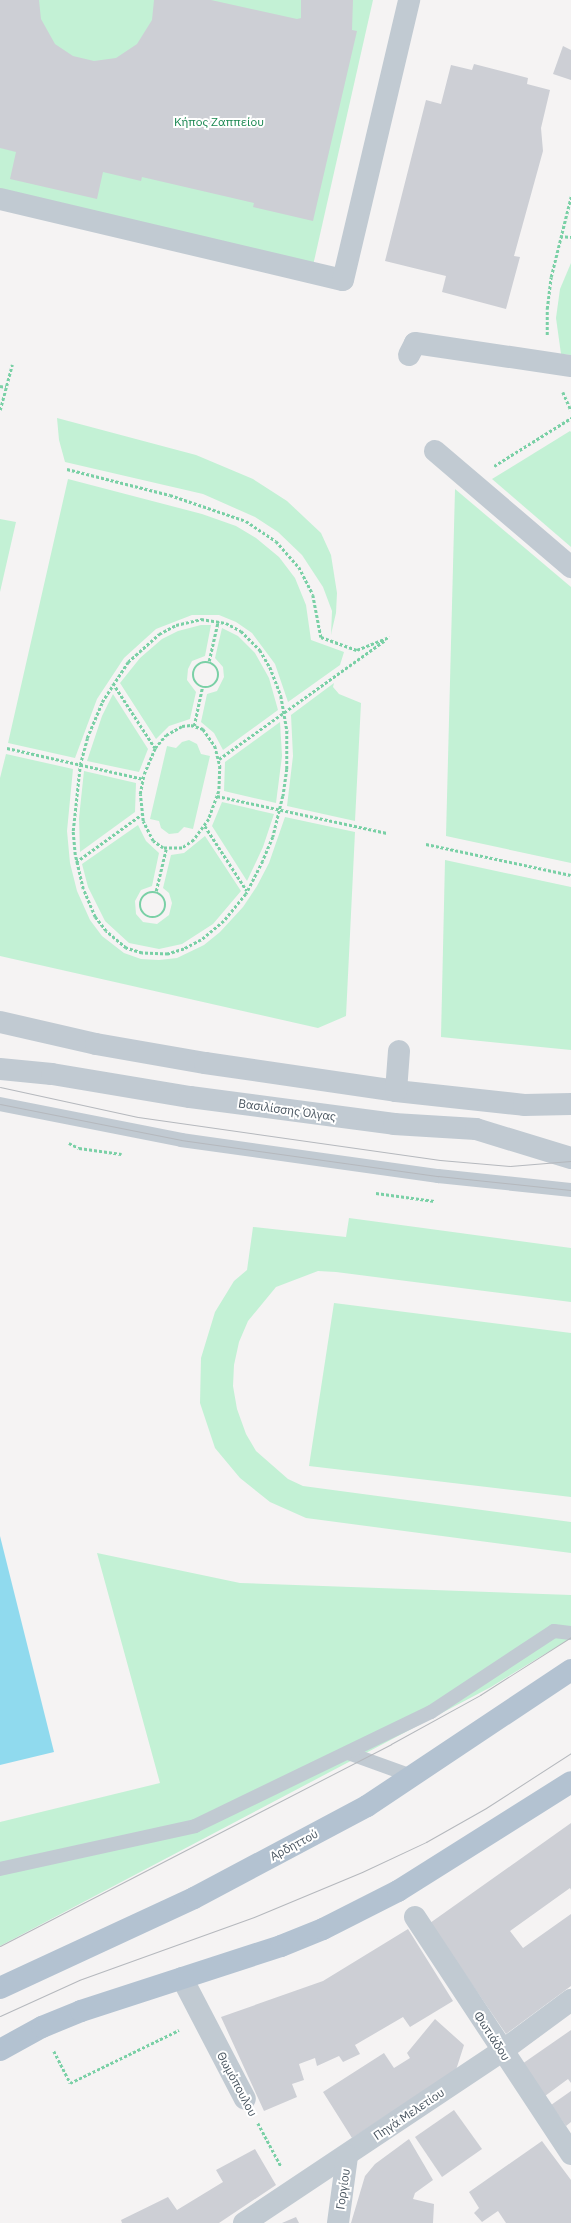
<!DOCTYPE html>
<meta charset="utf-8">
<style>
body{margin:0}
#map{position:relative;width:571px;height:2223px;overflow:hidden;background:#f5f3f3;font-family:"IBM Plex Sans",sans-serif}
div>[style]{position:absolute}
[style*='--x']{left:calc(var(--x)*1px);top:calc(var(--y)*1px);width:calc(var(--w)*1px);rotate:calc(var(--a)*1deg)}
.green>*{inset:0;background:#c3f1d5}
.water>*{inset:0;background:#90daee}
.building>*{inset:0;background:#cdcfd5}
.path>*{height:2.5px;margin-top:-1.25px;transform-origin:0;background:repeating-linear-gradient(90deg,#7ad0a6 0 3px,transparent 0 5px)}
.path>.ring{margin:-1.25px;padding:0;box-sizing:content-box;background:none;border:2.5px solid #7ad0a6;border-radius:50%}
.lane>*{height:14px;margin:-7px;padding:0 7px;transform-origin:7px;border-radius:7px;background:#c1cad2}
.street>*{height:22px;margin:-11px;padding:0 11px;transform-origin:11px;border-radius:11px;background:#c1cad2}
.primary>*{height:22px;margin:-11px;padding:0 11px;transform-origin:11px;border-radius:11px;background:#b3c2d1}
.tram>*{height:1px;margin:-0.5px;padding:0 0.5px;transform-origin:0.5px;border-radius:0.5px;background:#b5b8bd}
span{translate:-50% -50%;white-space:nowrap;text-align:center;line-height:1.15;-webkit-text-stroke:4px #fff;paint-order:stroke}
.park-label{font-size:12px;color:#17864f}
.street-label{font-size:12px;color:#4a5661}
</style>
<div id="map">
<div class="green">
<i style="clip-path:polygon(0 0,373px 0,312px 270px,0 197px)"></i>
<i style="clip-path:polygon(571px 263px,571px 355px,561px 354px,556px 318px,560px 289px)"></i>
<i style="clip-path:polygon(57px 418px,196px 455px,253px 479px,287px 501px,321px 533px,331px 555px,337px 593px,336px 613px,332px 630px,331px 635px,332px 611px,323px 587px,302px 555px,278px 532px,255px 517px,203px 494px,65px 462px,59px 440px)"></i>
<i style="clip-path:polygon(570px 431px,571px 432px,571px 547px,492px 479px)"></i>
<i style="clip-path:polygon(68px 479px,202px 514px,236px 526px,256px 538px,279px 557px,295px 578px,306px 605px,311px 640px,344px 652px,340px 665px,288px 702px,275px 664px,252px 633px,236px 622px,219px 615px,192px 615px,156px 629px,124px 658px,97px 699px,75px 758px,8px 743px)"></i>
<i style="clip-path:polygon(455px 489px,571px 587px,571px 863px,446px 836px)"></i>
<i style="clip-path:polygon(0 519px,16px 522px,0 592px)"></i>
<i style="clip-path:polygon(201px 625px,211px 625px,205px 656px,192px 661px,188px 669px,187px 680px,196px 692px,190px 719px,169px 726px,156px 739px,120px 683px,140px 658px,162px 639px,178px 631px)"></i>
<i style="clip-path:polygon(222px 628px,238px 636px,255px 653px,269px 678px,278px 710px,223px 750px,214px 733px,201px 722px,207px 694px,217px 691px,224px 677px,223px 667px,215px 658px)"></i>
<i style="clip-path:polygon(334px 683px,333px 687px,339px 694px,361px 703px,355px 821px,287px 806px,293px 756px,291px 715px)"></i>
<i style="clip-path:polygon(113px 694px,148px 749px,139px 772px,87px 761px,102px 716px)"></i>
<i style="clip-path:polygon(280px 722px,282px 756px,276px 803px,224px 791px,225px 762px)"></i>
<i style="clip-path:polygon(189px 740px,197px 744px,201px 754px,210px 756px,193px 829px,184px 827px,178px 833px,169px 834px,161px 828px,159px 821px,150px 819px,167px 746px,176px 748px,182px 742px)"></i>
<i style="clip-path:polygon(6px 754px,73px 769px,67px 831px,70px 863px,77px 891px,90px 920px,102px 936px,124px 953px,141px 959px,159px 960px,177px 958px,204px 945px,220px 932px,243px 907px,257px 886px,269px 863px,285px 817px,355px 832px,346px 1016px,318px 1028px,0 956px,0 778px)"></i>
<i style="clip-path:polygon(84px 771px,136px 783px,135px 812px,80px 852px,79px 818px)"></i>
<i style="clip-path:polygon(222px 802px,274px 814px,263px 847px,247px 881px,212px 826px)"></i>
<i style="clip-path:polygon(138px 825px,146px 841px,159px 853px,152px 886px,141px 890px,135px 901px,136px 914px,143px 922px,157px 924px,169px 915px,172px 903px,169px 893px,163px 888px,171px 855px,184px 853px,205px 836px,241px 891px,213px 924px,182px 944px,159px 949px,129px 943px,105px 921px,88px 887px,82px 864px)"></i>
<i style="clip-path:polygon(445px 860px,571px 887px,571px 1050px,441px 1037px)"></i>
<i style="clip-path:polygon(349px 1218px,571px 1248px,571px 1302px,336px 1272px,318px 1271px,276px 1287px,248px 1321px,239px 1342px,234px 1365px,233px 1386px,237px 1409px,246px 1434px,256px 1451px,288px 1479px,303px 1486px,571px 1522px,571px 1553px,306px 1518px,270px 1502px,240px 1478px,215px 1448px,200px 1403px,201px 1358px,215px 1312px,234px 1281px,247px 1270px,253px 1227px,346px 1237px)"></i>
<i style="clip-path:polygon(334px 1303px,571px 1333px,571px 1497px,309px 1466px)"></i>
<i style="clip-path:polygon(97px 1553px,240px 1583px,571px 1595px,571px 1638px,491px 1687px,0 1946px,0 1822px,160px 1783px)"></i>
</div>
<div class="water">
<i style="clip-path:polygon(0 1536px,54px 1752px,0 1765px)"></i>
</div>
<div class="building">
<i style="clip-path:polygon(0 0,39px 0,41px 19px,55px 44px,73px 56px,94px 61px,116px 58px,137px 44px,152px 20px,154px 0,211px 0,297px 19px,301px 18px,301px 0,353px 0,352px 30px,357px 31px,313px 221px,253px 207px,254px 203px,142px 177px,141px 181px,103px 172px,97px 199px,10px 179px,16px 152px,0 148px)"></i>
<i style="clip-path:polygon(563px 46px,571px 50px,571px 80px,553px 74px)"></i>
<i style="clip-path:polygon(474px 64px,528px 78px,527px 84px,550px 90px,541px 128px,543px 151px,514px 256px,520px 257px,506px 309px,442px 292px,446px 276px,385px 261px,426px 100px,441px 104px,451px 65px,472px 70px)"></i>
<i style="clip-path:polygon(571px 1823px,571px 1890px,570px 1888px,510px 1931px,523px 1948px,571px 1914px,571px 1986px,506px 2034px,430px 1923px)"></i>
<i style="clip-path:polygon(408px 1929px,453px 2001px,410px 2027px,403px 2017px,355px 2045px,360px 2054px,343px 2062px,339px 2056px,317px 2066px,315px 2058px,299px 2064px,304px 2080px,292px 2084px,297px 2097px,264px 2111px,221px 2017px,323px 1981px)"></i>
<i style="clip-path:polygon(435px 2019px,464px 2045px,456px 2070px,352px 2138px,323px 2092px,384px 2053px,394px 2068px,410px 2058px,407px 2053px)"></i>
<i style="clip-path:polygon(571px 2030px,571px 2083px,568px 2079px,545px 2096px,522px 2064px)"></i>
<i style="clip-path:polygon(571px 2091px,571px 2122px,566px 2126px,551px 2105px)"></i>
<i style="clip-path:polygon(454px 2110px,482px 2149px,442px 2177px,415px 2137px)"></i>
<i style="clip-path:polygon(409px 2139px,433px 2180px,415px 2193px,413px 2199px,434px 2204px,433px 2223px,351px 2223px,365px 2176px,375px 2164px)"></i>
<i style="clip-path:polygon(542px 2141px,571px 2180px,571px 2223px,506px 2223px,498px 2211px,482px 2222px,474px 2213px,479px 2208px,469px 2192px)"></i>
<i style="clip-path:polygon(255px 2149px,276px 2185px,219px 2223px,122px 2223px,121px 2220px,168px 2197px,177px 2210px,223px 2182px,216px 2170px)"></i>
<i style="clip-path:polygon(296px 2217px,299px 2223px,282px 2223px)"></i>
</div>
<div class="path">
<i style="--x:560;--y:236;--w:11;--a:5"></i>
<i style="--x:547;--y:335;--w:26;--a:-90"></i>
<i style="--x:547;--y:309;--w:32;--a:-83"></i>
<i style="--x:551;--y:277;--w:83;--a:-76.1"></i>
<i style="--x:0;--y:386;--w:6;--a:9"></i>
<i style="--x:563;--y:392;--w:20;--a:66"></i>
<i style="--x:0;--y:410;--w:47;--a:-75.1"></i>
<i style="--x:494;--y:466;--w:91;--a:-31.9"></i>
<i style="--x:67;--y:469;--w:106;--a:14.2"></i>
<i style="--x:170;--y:495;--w:80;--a:18.9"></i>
<i style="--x:246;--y:521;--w:36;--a:34"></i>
<i style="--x:276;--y:541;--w:35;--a:49"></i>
<i style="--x:299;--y:567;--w:31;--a:63"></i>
<i style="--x:313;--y:595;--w:43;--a:79.2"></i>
<i style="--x:321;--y:637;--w:38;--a:20"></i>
<i style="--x:357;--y:650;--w:35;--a:-22"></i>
<i style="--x:201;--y:619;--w:25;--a:9"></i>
<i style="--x:226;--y:623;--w:17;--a:28"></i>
<i style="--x:241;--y:631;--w:27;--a:45"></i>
<i style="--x:260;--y:650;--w:20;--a:60"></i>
<i style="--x:270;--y:667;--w:31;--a:69"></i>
<i style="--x:281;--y:696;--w:36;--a:80"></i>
<i style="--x:287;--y:731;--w:38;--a:90"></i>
<i style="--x:287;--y:769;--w:27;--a:98"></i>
<i style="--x:283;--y:796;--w:42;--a:103.7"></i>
<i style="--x:273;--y:837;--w:26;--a:113"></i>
<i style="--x:263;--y:861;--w:37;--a:117"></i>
<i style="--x:246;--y:894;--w:35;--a:129"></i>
<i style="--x:224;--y:921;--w:30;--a:140"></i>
<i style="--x:201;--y:940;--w:19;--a:152"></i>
<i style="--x:184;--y:949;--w:17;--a:163"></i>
<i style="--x:168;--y:954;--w:26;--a:-178"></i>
<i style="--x:142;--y:953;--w:17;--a:-163"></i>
<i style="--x:126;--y:948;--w:26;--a:-140"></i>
<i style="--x:106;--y:931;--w:18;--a:-128"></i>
<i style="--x:95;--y:917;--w:30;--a:-113"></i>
<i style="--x:83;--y:889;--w:35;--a:-103"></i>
<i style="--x:75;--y:855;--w:24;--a:-95"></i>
<i style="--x:73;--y:831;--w:66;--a:-83.9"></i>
<i style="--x:80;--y:765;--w:28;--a:-75"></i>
<i style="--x:87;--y:738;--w:39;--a:-67"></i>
<i style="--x:102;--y:702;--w:48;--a:-57"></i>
<i style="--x:128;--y:662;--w:42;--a:-42.1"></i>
<i style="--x:159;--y:634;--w:19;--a:-28"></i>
<i style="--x:176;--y:625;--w:26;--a:-13"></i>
<i style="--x:209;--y:661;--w:41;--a:-77.3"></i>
<i class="ring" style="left:193px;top:662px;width:23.5px;height:23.5px"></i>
<i style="--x:113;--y:683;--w:77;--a:57.1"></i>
<i style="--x:191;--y:725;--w:13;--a:18"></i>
<i style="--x:203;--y:729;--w:21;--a:55"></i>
<i style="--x:215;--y:746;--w:21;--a:76"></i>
<i style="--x:220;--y:766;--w:25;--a:92"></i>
<i style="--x:219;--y:791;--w:30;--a:110"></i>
<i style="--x:209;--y:819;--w:26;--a:126"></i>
<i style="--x:194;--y:840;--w:14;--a:146"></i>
<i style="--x:182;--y:848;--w:19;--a:180"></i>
<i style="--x:163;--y:848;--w:12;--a:-145"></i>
<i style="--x:153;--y:841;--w:22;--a:-117"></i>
<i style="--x:143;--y:821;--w:27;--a:-96"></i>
<i style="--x:140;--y:794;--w:20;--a:-79"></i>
<i style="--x:144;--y:774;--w:28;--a:-67"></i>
<i style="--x:155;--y:748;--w:17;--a:-50"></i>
<i style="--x:166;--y:735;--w:18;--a:-29"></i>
<i style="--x:182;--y:726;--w:9;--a:-6"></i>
<i style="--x:194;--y:726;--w:39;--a:-78"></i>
<i style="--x:7;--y:748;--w:139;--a:12.8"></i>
<i style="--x:219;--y:759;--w:204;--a:-35.6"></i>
<i style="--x:217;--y:796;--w:174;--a:12.3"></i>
<i style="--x:205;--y:826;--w:77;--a:57.1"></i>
<i style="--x:426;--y:844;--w:148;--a:12.1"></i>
<i style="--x:76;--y:862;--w:80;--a:-35.9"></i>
<i style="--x:156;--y:891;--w:43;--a:-76.6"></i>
<i class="ring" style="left:140px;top:892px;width:23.5px;height:23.5px"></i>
<i style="--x:69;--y:1143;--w:11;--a:27"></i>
<i style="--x:79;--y:1148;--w:43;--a:7.9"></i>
<i style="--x:376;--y:1193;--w:59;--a:7.9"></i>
<i style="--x:54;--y:2051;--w:36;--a:63"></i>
<i style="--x:70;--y:2083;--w:121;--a:-25.9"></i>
<i style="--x:258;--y:2123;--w:49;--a:61.9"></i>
</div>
<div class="lane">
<i style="--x:0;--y:1104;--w:185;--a:11.2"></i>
<i style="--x:181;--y:1140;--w:260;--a:8"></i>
<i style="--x:438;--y:1176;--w:134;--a:6"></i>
<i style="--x:348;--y:1753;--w:68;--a:19.8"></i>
<i style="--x:0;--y:1869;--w:200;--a:-12.4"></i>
<i style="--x:195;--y:1826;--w:262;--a:-25.8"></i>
<i style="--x:431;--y:1712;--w:147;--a:-33.4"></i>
<i style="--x:554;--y:1631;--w:17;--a:7"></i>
</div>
<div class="street">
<i style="--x:0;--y:199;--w:352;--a:13.3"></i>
<i style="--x:343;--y:280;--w:288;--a:-76.7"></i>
<i style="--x:409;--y:355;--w:13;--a:-63"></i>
<i style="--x:415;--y:343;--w:158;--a:8.4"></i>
<i style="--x:435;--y:451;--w:179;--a:40.5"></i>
<i style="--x:0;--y:1022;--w:98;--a:12.9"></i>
<i style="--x:96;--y:1044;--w:111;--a:9.9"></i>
<i style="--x:205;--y:1063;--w:193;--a:8.3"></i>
<i style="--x:396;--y:1091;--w:129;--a:6.2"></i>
<i style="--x:524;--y:1105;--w:47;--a:-1.2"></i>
<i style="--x:0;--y:1069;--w:52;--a:5.5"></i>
<i style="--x:52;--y:1074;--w:140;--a:9.5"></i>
<i style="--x:190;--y:1097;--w:206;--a:7.5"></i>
<i style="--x:394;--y:1124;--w:82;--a:3.5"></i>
<i style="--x:476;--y:1129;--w:99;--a:17"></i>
<i style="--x:396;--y:1091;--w:40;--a:-85.7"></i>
<i style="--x:415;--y:1917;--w:284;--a:56.6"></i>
<i style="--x:182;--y:1978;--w:136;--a:62.5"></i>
<i style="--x:244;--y:2223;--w:310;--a:-33.7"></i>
<i style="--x:502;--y:2051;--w:86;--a:-36.5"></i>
<i style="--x:338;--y:2223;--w:68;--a:-82.3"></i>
</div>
<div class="primary">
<i style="--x:0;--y:1988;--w:214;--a:-24.9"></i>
<i style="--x:194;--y:1898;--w:196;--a:-28"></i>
<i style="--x:367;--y:1806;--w:245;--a:-33.7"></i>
<i style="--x:0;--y:2050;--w:48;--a:-28.7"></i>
<i style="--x:42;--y:2027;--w:42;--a:-22.3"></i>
<i style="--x:81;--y:2011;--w:210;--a:-18"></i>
<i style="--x:281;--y:1946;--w:45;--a:-22"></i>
<i style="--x:323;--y:1929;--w:84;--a:-26.9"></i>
<i style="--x:398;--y:1891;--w:204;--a:-32.2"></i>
</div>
<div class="tram">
<i style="--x:0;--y:1087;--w:141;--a:12.3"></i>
<i style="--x:138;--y:1117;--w:305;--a:8.1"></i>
<i style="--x:440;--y:1160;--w:70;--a:4.9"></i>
<i style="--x:510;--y:1166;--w:61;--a:-4.7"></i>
<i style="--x:0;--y:1104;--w:185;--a:11.2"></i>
<i style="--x:181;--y:1140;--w:260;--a:8"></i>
<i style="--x:438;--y:1176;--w:134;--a:6"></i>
<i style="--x:0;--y:1946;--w:440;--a:-27.3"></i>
<i style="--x:391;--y:1744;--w:102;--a:-28.8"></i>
<i style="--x:480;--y:1695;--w:108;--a:-32.5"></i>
<i style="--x:0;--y:2016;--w:87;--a:-24.5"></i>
<i style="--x:79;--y:1980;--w:186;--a:-19.8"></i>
<i style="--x:254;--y:1917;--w:117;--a:-22.6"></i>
<i style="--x:362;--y:1872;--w:71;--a:-25.1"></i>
<i style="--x:426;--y:1842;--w:69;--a:-29.5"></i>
<i style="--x:486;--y:1808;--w:101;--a:-32.9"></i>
</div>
<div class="park-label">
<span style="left:219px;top:122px">Κήπος Ζαππείου</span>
</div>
<div class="street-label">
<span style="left:287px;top:1110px;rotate:8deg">Βασιλίσσης Όλγας</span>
<span style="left:294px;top:1845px;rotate:-28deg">Αρδηττού</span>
<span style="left:492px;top:2036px;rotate:57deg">Φωτιάδου</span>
<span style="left:237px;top:2084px;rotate:62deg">Θωμόπουλου</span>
<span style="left:409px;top:2114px;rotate:-34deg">Πηγά Μελετίου</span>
<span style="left:343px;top:2189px;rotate:-82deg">Γοργίου</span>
</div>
</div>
